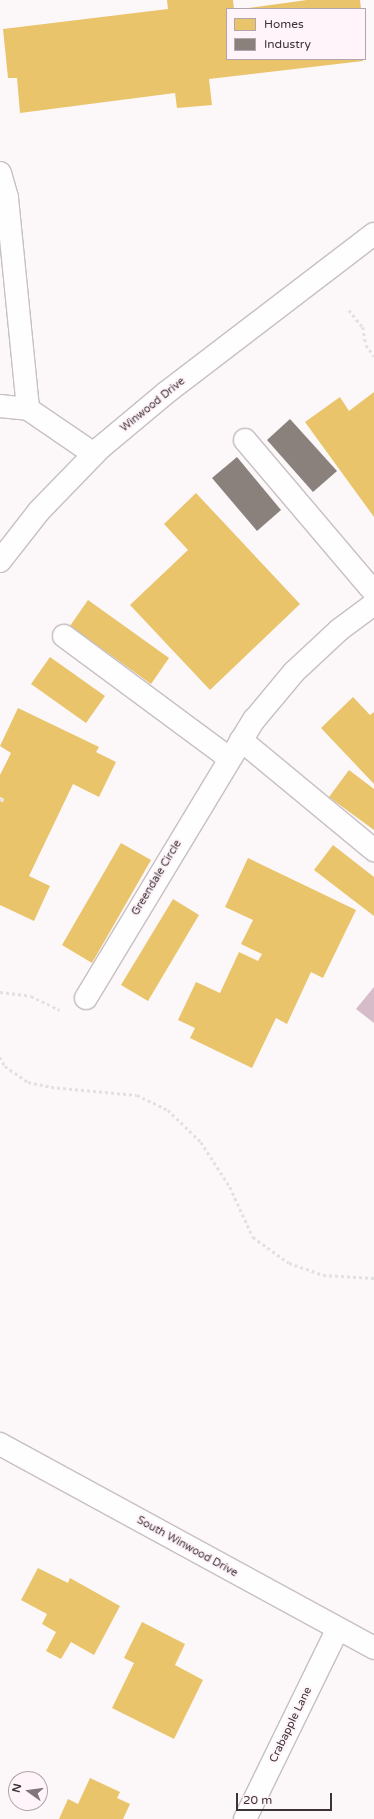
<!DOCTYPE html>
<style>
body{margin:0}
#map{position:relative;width:374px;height:1819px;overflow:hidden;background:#fcf7f9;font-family:"Varela Round",sans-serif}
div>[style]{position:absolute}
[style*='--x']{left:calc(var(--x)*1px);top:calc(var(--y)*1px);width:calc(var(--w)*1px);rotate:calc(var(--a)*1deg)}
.water>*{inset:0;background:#d6bbc8}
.homes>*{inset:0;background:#e9c46a}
.industry>*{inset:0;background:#8a817c}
.path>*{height:2.5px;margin-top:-1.25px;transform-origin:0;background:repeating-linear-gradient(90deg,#e2e1e1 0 3px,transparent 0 6px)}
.roads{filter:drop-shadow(1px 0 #c7bfc3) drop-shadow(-1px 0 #c7bfc3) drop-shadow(0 1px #c7bfc3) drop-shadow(0 -1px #c7bfc3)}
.minor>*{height:22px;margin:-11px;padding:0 11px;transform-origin:11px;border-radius:11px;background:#fffefe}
span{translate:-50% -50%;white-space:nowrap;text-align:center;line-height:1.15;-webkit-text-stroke:4px #fff4f9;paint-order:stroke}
.street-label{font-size:11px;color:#3c3237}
.legend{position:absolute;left:226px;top:8px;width:140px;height:52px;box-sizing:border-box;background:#fff4f9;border:1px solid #b1a6ab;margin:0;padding:5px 7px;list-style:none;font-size:12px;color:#3c3237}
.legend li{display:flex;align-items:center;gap:8px;height:20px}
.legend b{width:20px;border:1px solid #b1a6ab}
.north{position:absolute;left:8px;top:1771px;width:40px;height:40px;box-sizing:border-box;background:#fff4f9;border:1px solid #b1a6ab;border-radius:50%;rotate:284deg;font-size:11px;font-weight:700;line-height:16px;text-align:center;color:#3c3237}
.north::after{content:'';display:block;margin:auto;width:14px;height:18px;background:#7f777b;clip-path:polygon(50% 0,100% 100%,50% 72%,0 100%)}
.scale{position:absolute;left:236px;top:1793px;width:96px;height:18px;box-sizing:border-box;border:2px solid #3c3237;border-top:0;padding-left:5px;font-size:12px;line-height:14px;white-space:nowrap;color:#3c3237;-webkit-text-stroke:3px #fff4f9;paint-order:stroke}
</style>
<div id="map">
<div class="water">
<i style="clip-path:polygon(374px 987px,374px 1023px,356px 1009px)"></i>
</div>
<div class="homes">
<i style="clip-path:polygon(167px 0,233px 0,234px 9px,227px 9px,227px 59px,362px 59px,363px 61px,209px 79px,212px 105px,177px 108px,175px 93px,20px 113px,17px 78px,8px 78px,3px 29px,168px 9px)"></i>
<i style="clip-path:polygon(307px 0,360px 0,361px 9px,241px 9px)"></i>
<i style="clip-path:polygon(374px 392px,374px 517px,305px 422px,340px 397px,349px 411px)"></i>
<i style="clip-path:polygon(196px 493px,300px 604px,210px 690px,130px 605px,188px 550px,164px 524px)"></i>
<i style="clip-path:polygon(88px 600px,169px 658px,151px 684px,70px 626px)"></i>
<i style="clip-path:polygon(50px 657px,105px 696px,86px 723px,31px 684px)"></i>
<i style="clip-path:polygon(353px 697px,370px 715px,374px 712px,374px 784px,321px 728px)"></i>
<i style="clip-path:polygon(18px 708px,99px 747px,96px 752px,116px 762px,99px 797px,73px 784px,29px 876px,50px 886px,34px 921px,0 905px,0 801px,3px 802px,4px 799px,0 797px,0 775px,11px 753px,0 746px)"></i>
<i style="clip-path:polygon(349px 770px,374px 789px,374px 830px,329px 797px)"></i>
<i style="clip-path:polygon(121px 843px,151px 860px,92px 963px,62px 945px)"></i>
<i style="clip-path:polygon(333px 845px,374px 877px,374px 916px,314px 870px)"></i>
<i style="clip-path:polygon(248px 858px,356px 910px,323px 978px,311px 972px,287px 1024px,276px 1018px,252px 1068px,190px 1038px,195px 1028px,178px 1020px,196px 982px,220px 993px,239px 952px,258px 961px,262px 954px,241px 944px,253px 920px,225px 907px)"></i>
<i style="clip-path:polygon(173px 899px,199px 915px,148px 1001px,121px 985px)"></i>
<i style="clip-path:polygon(38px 1568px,68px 1583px,70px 1578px,120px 1606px,94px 1655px,71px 1642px,61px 1659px,46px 1651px,56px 1632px,42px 1624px,47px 1614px,21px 1600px)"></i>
<i style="clip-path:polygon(142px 1622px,185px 1644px,175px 1665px,203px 1680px,174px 1739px,112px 1708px,134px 1663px,124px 1658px)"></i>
<i style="clip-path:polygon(90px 1778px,120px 1792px,117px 1798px,130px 1804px,123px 1819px,59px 1819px,68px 1799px,78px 1804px)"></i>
</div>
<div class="industry">
<i style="clip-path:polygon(290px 419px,337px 471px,313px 492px,267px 440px)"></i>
<i style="clip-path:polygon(237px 457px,281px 510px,257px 531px,212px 478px)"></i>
</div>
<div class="path">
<i style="--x:349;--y:310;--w:22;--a:51"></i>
<i style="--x:363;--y:327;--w:18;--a:81"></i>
<i style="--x:366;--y:345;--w:14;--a:54"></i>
<i style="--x:0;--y:799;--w:3;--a:18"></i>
<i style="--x:0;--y:992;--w:31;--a:7"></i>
<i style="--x:31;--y:996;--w:32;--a:26"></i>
<i style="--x:0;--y:1057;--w:10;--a:61"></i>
<i style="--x:5;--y:1066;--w:28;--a:35"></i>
<i style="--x:28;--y:1082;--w:24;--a:12"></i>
<i style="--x:51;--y:1087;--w:86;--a:5.3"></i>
<i style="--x:137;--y:1095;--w:34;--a:26"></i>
<i style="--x:168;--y:1110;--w:46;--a:44.1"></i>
<i style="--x:201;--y:1142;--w:54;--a:57.2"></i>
<i style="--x:230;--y:1187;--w:55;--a:65.3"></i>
<i style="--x:253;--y:1237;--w:44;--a:35.8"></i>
<i style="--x:289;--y:1263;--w:36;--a:19"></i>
<i style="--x:323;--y:1275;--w:51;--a:3.4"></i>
</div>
<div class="roads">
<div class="minor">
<i style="--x:0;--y:173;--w:26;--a:74"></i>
<i style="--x:7;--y:198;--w:212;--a:84.3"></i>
<i style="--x:0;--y:406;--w:28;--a:6"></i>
<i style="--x:28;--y:409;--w:80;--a:34.3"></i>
<i style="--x:245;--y:440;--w:199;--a:49.7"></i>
<i style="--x:0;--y:561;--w:63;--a:-52"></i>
<i style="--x:39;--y:511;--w:88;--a:-45.9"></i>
<i style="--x:100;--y:448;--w:87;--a:-39.9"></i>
<i style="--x:167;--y:392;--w:260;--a:-37.4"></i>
<i style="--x:64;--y:636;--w:205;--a:36.5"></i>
<i style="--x:241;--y:740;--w:173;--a:39.6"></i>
<i style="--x:86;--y:998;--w:325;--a:-58.9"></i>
<i style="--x:254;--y:720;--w:62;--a:-50.2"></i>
<i style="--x:294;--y:672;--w:62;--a:-43"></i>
<i style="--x:339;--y:630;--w:44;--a:-36.6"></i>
<i style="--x:0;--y:1444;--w:426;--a:28.6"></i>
<i style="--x:245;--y:1819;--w:210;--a:-64"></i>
</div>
</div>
<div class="street-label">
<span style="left:153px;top:405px;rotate:-39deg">Winwood Drive</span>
<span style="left:157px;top:878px;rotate:-59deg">Greendale Circle</span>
<span style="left:187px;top:1547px;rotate:29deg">South Winwood Drive</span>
<span style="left:291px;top:1725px;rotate:-64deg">Crabapple Lane</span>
</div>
<ul class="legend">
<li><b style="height:11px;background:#e9c46a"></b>Homes</li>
<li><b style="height:11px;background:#8a817c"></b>Industry</li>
</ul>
<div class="north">N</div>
<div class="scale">20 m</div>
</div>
